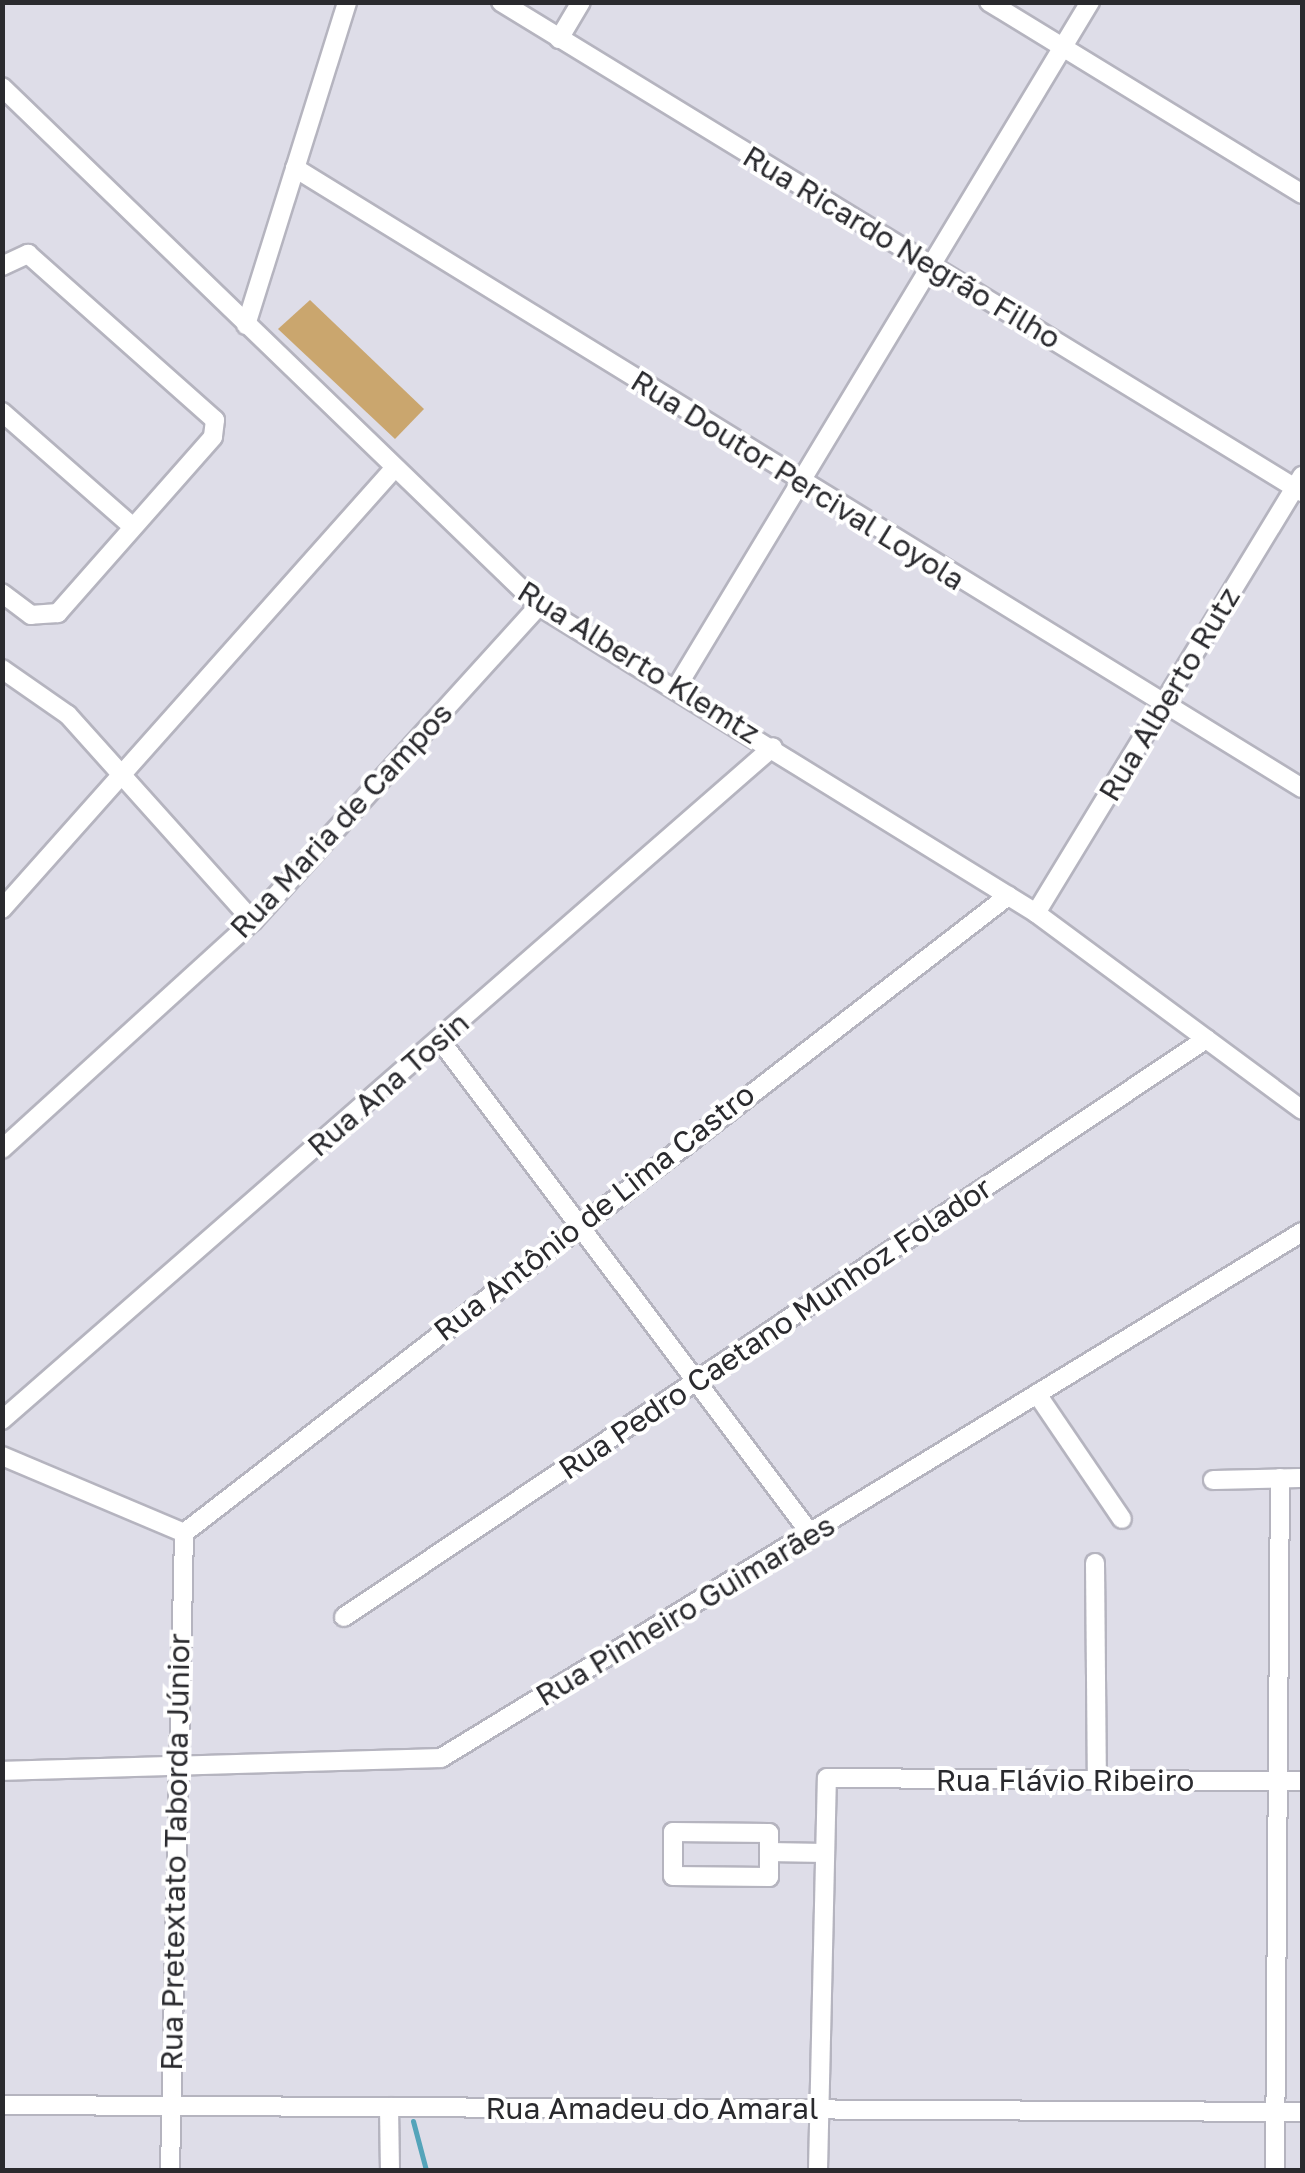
<!DOCTYPE html>
<meta charset="utf-8">
<style>
body{margin:0}
#map{position:relative;width:1305px;height:2173px;overflow:hidden;background:#dedde8;font-family:"Golos Text",sans-serif}
div>[style]{position:absolute}
[style*='--x']{left:calc(var(--x)*1px);top:calc(var(--y)*1px);width:calc(var(--w)*1px);rotate:calc(var(--a)*1deg)}
.stream>*{height:5px;margin:-2.5px;padding:0 2.5px;transform-origin:2.5px;border-radius:2.5px;background:#54a4ba}
.building>*{inset:0;background:#caa66e}
.roads{filter:drop-shadow(2px 0 #b5b4bf) drop-shadow(-2px 0 #b5b4bf) drop-shadow(0 2px #b5b4bf) drop-shadow(0 -2px #b5b4bf)}
.minor>*{height:18px;margin:-9px;padding:0 9px;transform-origin:9px;border-radius:9px;background:#fff}
span{translate:-50% -50%;white-space:nowrap;text-align:center;line-height:1.15;-webkit-text-stroke:8px #fff;paint-order:stroke}
.street-label{font-size:30px;color:#2a2a2e}
.frame{position:absolute;inset:0;border:5px solid #2a2a2e;pointer-events:none}
</style>
<div id="map">
<div class="stream">
<i style="--x:413;--y:2121;--w:51;--a:75.1"></i>
</div>
<div class="building">
<i style="clip-path:polygon(310px 300px,424px 409px,395px 439px,278px 329px)"></i>
</div>
<div class="roads">
<div class="minor">
<i style="--x:501;--y:2;--w:939;--a:31.46"></i>
<i style="--x:989;--y:2;--w:367;--a:31.5"></i>
<i style="--x:559;--y:39;--w:43;--a:-59.3"></i>
<i style="--x:2;--y:87;--w:747;--a:44.02"></i>
<i style="--x:539;--y:606;--w:584;--a:31.7"></i>
<i style="--x:1036;--y:913;--w:331;--a:36.5"></i>
<i style="--x:295;--y:168;--w:1183;--a:31.62"></i>
<i style="--x:2;--y:266;--w:29;--a:-25"></i>
<i style="--x:28;--y:254;--w:250;--a:41.6"></i>
<i style="--x:215;--y:420;--w:17;--a:97"></i>
<i style="--x:213;--y:437;--w:235;--a:131.4"></i>
<i style="--x:58;--y:613;--w:27;--a:176"></i>
<i style="--x:31;--y:615;--w:36;--a:-143"></i>
<i style="--x:246;--y:325;--w:338;--a:-72.6"></i>
<i style="--x:2;--y:412;--w:174;--a:41.3"></i>
<i style="--x:2;--y:669;--w:80;--a:34.9"></i>
<i style="--x:68;--y:715;--w:277;--a:48.1"></i>
<i style="--x:678;--y:685;--w:798;--a:-58.9"></i>
<i style="--x:2;--y:909;--w:586;--a:-48.32"></i>
<i style="--x:1036;--y:913;--w:512;--a:-58.67"></i>
<i style="--x:440;--y:1040;--w:616;--a:53.11"></i>
<i style="--x:2;--y:1149;--w:339;--a:-42.3"></i>
<i style="--x:253;--y:921;--w:425;--a:-47.8"></i>
<i style="--x:1037;--y:1394;--w:151;--a:55.8"></i>
<i style="--x:2;--y:1420;--w:1023;--a:-41.12"></i>
<i style="--x:2;--y:1456;--w:198;--a:22.9"></i>
<i style="--x:1213;--y:1480;--w:89;--a:-1.3"></i>
<i style="--x:184;--y:1533;--w:1042;--a:-37.71"></i>
<i style="--x:1095;--y:1563;--w:217;--a:89.5"></i>
<i style="--x:344;--y:1617;--w:1038;--a:-33.84"></i>
<i style="--x:2;--y:1771;--w:439;--a:-1.7"></i>
<i style="--x:441;--y:1758;--w:1009;--a:-31.42"></i>
<i style="--x:673;--y:1832;--w:96;--a:0.6"></i>
<i style="--x:769;--y:1833;--w:44;--a:90"></i>
<i style="--x:769;--y:1877;--w:96;--a:-179.4"></i>
<i style="--x:673;--y:1876;--w:44;--a:-90"></i>
<i style="--x:769;--y:1852;--w:56;--a:1"></i>
<i style="--x:2;--y:2105;--w:1300;--a:0.31"></i>
<i style="--x:389;--y:2107;--w:63;--a:89.1"></i>
<i style="--x:170;--y:2170;--w:637;--a:-88.74"></i>
<i style="--x:818;--y:2170;--w:392;--a:-88.7"></i>
<i style="--x:827;--y:1778;--w:475;--a:0.4"></i>
<i style="--x:1275;--y:2170;--w:692;--a:-89.59"></i>
</div>
</div>
<div class="street-label">
<span style="left:902px;top:247px;rotate:31deg">Rua Ricardo Negrão Filho</span>
<span style="left:798px;top:480px;rotate:32deg">Rua Doutor Percival Loyola</span>
<span style="left:639px;top:662px;rotate:32deg">Rua Alberto Klemtz</span>
<span style="left:1169px;top:694px;rotate:-59deg">Rua Alberto Rutz</span>
<span style="left:341px;top:820px;rotate:-47deg">Rua Maria de Campos</span>
<span style="left:388px;top:1084px;rotate:-41deg">Rua Ana Tosin</span>
<span style="left:594px;top:1212px;rotate:-38deg">Rua Antônio de Lima Castro</span>
<span style="left:775px;top:1328px;rotate:-34deg">Rua Pedro Caetano Munhoz Folador</span>
<span style="left:685px;top:1610px;rotate:-31deg">Rua Pinheiro Guimarães</span>
<span style="left:1065px;top:1780px">Rua Flávio Ribeiro</span>
<span style="left:175px;top:1852px;rotate:-89deg">Rua Pretextato Taborda Júnior</span>
<span style="left:652px;top:2108px">Rua Amadeu do Amaral</span>
</div>
<div class="frame"></div>
</div>
